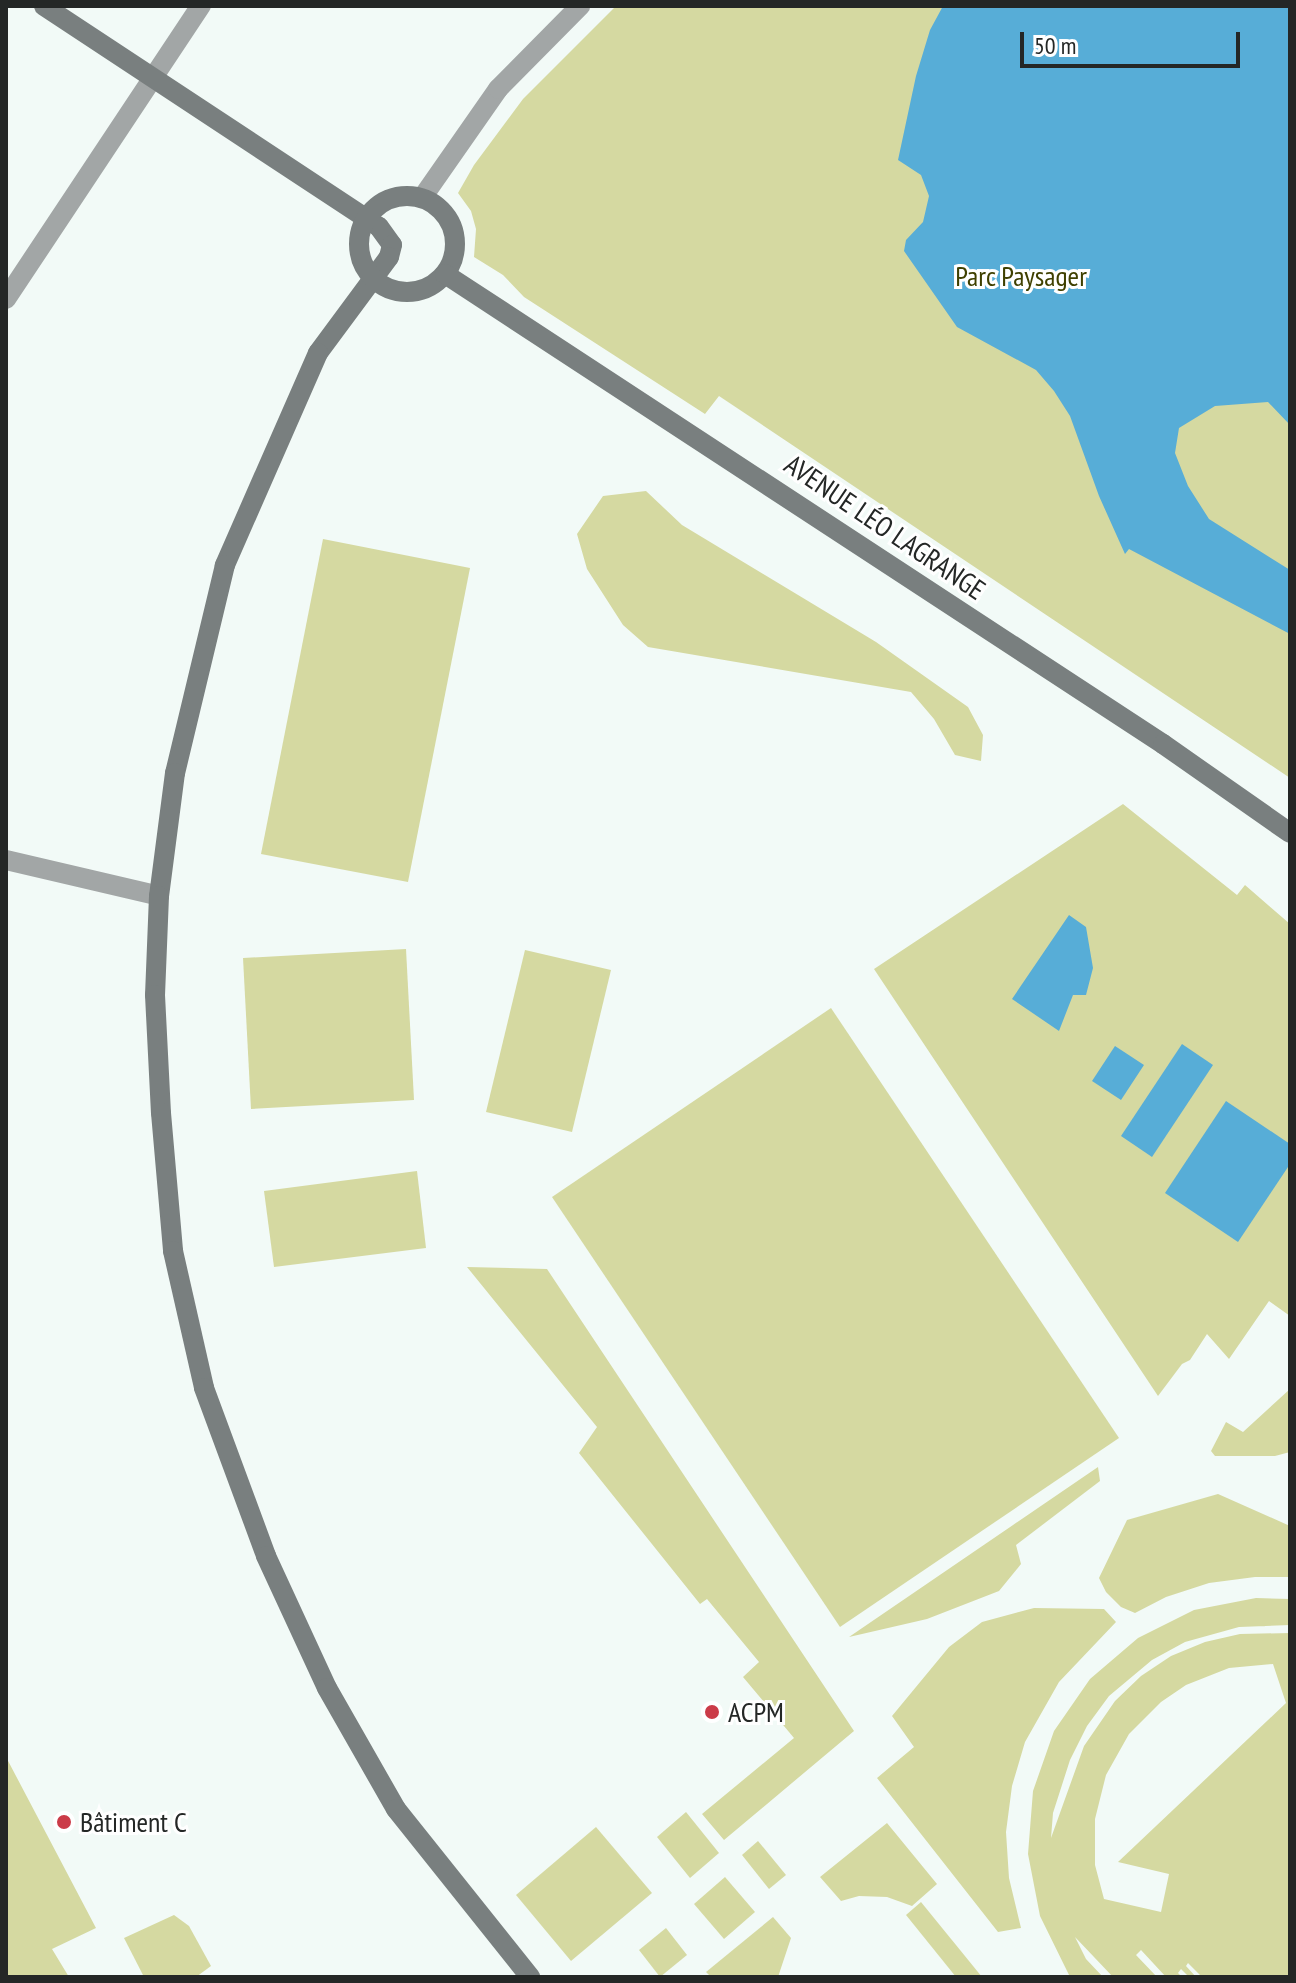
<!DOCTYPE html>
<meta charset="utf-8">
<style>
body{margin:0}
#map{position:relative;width:1296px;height:1983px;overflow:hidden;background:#f2faf7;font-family:"PT Sans Narrow",sans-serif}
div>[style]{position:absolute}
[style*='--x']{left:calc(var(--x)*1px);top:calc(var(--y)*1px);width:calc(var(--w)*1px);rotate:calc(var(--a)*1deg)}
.green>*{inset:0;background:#d5d9a1}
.water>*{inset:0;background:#57add7}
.street>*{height:20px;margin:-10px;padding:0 10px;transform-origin:10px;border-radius:10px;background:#a2a6a6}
.secondary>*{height:20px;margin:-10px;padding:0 10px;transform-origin:10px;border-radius:10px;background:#797f7f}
.secondary>.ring{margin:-10px;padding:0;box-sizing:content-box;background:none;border:20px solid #797f7f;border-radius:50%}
.dots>*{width:22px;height:22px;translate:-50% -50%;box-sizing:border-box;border:4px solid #fff;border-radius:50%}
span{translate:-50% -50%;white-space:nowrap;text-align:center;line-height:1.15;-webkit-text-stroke:6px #fff;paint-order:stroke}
.park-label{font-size:28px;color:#3f4000}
.street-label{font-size:28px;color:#242726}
.poi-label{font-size:28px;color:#242726}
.left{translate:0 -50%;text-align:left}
.frame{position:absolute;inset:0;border:8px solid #242726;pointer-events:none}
.scale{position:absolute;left:1020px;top:32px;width:220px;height:36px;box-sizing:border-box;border:4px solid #242726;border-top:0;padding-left:10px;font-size:24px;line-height:28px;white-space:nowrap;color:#242726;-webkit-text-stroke:6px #fff;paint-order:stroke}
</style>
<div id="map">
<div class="green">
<i style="clip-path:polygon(616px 6px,1290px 6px,1290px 778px,719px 396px,705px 414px,524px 297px,503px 275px,474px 257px,476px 229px,471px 211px,458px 193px,474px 165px,523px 99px)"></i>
<i style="clip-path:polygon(646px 491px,682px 525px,876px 642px,968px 707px,983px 735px,981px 761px,955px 755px,934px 719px,911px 692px,648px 647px,623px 625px,587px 569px,577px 534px,603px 496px)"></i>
<i style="clip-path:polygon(323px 539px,470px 568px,408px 882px,261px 854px)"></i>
<i style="clip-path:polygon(1123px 804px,1237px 895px,1245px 885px,1290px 924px,1290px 1316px,1269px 1301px,1229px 1359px,1207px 1334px,1190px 1360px,1182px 1364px,1158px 1396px,874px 969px)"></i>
<i style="clip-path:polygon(406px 949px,414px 1100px,251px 1109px,243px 958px)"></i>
<i style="clip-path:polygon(525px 950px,611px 970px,572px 1132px,486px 1112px)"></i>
<i style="clip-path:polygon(831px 1008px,1119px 1438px,840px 1627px,552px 1197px)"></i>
<i style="clip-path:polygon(417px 1171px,426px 1248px,274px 1267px,264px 1191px)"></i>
<i style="clip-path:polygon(467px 1267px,547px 1269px,854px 1731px,724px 1840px,702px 1814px,794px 1738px,743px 1677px,759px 1662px,707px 1599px,700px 1604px,579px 1453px,597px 1427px)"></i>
<i style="clip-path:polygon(1290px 1389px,1290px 1452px,1275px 1456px,1215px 1456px,1211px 1451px,1226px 1422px,1243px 1432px)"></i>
<i style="clip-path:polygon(1098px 1467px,1100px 1481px,1016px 1545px,1021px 1564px,999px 1591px,927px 1619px,849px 1637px)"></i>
<i style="clip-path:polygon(1218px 1494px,1290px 1526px,1290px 1577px,1255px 1577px,1209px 1583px,1166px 1597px,1135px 1613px,1121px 1607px,1106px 1592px,1099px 1578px,1127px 1520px)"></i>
<i style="clip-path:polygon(evenodd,1256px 1598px,1290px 1599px,1290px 1625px,1239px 1627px,1185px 1642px,1152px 1660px,1109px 1696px,1087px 1726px,1070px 1760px,1053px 1813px,1051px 1838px,1084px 1746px,1115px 1701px,1141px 1676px,1171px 1656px,1205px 1642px,1240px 1634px,1290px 1633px,1290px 1977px,1202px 1977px,1188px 1963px,1186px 1966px,1196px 1977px,1189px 1977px,1181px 1969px,1178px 1973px,1182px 1977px,1166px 1977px,1141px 1950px,1136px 1955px,1157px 1977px,1113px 1977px,1075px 1937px,1086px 1959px,1103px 1977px,1070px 1977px,1040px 1916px,1028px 1854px,1033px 1791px,1054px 1731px,1090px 1679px,1138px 1638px,1194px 1610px,1256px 1598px,1273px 1664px,1286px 1703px,1118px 1862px,1169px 1874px,1161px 1912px,1104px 1899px,1095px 1865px,1095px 1819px,1106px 1775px,1129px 1734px,1161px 1702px,1186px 1685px,1229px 1668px,1273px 1664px)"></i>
<i style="clip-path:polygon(1034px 1608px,1104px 1609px,1116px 1622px,1059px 1682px,1025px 1742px,1012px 1786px,1006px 1832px,1009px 1878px,1021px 1928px,998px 1932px,877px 1778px,914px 1747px,892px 1716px,949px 1647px,982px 1622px)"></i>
<i style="clip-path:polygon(6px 1757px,96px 1928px,52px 1949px,69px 1977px,6px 1977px)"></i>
<i style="clip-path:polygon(686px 1812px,719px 1853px,690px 1878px,657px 1837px)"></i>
<i style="clip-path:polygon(887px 1823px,937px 1884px,912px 1906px,887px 1897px,859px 1896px,841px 1901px,820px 1877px)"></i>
<i style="clip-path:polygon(596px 1827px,652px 1893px,571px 1961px,516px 1895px)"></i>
<i style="clip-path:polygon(758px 1841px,786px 1875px,769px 1889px,742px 1855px)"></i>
<i style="clip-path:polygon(725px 1877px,755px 1912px,724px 1939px,694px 1904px)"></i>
<i style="clip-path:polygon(921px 1902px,982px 1977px,956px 1977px,906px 1915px)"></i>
<i style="clip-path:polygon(174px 1915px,189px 1926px,211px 1966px,196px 1977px,144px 1977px,124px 1938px)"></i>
<i style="clip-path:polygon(773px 1917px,791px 1938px,778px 1977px,711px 1977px,706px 1972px)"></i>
<i style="clip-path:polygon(666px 1928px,687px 1955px,660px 1977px,639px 1950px)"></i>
</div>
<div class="water">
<i style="clip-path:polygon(943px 6px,1290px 6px,1290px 425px,1268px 402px,1215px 406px,1179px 428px,1175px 453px,1188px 486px,1209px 519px,1290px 570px,1290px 634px,1129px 549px,1125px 554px,1099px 496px,1070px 416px,1054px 391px,1036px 370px,957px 327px,904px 251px,906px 240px,923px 222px,929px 196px,921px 175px,898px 160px,916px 76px,930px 30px)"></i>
<i style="clip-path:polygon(1069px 915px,1086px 927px,1093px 968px,1086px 995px,1073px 995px,1059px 1031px,1012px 999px)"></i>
<i style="clip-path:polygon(1182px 1044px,1213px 1065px,1152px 1157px,1121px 1136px)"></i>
<i style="clip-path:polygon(1115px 1046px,1144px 1065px,1121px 1100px,1092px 1081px)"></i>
<i style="clip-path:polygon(1226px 1101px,1290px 1144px,1290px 1164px,1238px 1242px,1165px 1193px)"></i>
</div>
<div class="street">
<i style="--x:422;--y:198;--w:133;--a:-55.1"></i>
<i style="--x:498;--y:89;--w:117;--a:-45.3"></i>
<i style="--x:6;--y:299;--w:352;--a:-56.4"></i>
<i style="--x:6;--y:860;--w:157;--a:13.2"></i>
</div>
<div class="secondary">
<i style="--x:44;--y:6;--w:401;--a:33.4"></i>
<i style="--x:379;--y:227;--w:22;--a:54"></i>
<i style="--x:392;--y:245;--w:12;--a:104"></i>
<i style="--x:389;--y:257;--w:119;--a:126.5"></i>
<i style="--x:318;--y:353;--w:232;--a:113.7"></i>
<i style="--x:225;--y:565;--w:214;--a:103.5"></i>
<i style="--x:175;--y:773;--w:124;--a:97.4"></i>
<i style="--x:159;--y:896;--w:99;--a:92.3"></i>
<i style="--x:155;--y:995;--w:118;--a:87.1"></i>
<i style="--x:161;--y:1113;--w:139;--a:85"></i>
<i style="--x:173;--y:1251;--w:140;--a:77.2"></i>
<i style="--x:204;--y:1388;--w:179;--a:69.7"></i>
<i style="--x:266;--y:1556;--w:145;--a:65.2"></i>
<i style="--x:327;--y:1688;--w:139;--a:60.3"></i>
<i style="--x:396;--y:1809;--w:215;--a:51.4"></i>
<i class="ring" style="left:359px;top:196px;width:76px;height:76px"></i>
<i style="--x:445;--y:274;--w:858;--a:33.21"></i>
<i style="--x:1163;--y:744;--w:155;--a:35"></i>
</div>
<div class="dots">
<i style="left:712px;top:1712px;background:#cb3b48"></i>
<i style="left:64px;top:1822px;background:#cb3b48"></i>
</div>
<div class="park-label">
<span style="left:1021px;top:276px">Parc Paysager</span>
</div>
<div class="street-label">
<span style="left:885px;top:527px;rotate:34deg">AVENUE LÉO LAGRANGE</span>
</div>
<div class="poi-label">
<span class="left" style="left:728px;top:1712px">ACPM</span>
<span class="left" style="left:80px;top:1822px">Bâtiment C</span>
</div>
<div class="frame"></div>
<div class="scale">50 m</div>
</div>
